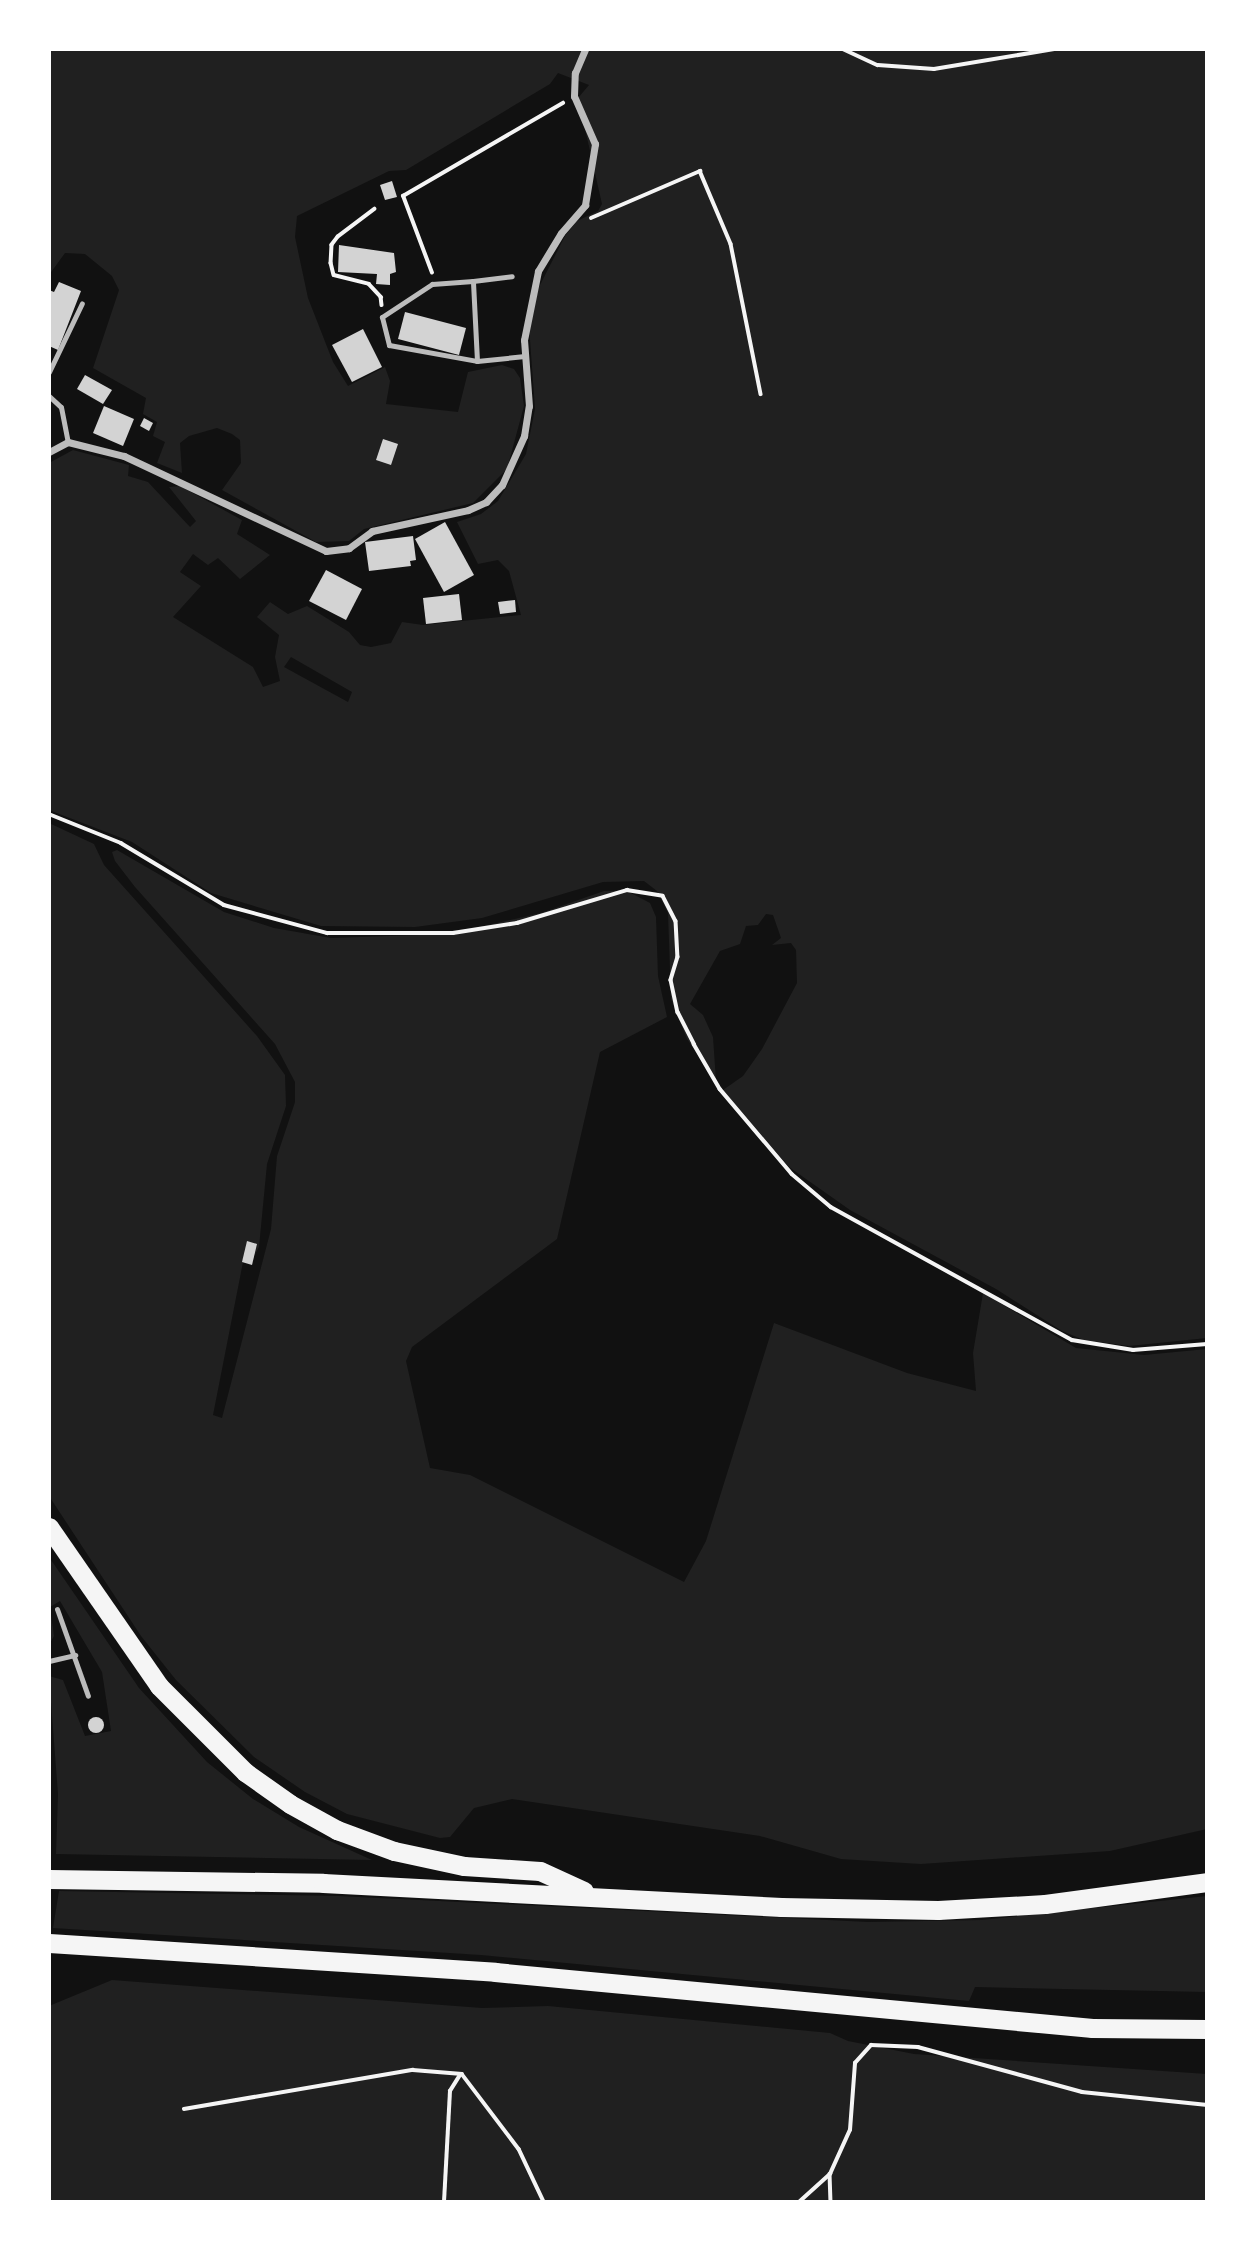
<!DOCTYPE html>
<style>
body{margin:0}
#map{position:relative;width:1256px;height:2251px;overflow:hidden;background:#111;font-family:Helvetica,sans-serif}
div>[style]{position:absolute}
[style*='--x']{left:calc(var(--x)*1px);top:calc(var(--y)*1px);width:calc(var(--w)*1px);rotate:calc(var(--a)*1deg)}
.green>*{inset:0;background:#202020}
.building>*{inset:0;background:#d3d3d3}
.round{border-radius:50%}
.path>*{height:3.5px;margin:-1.75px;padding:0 1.75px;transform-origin:1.75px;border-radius:1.75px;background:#f5f5f5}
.service>*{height:5px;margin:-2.5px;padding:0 2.5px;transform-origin:2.5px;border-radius:2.5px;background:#bcbcbc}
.minor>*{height:7px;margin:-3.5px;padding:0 3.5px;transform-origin:3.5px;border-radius:3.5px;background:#bcbcbc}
.motorway>*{height:19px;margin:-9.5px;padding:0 9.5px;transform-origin:9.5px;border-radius:9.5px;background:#f5f5f5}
span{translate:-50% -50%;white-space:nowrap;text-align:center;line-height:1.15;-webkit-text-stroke:5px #fff;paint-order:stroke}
.frame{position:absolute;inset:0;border:51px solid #fff;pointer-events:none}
</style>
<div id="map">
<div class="green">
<i style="clip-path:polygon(evenodd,49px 49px,1207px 49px,1207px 1338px,1129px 1346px,1084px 1340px,1062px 1331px,996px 1289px,850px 1210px,789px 1167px,723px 1090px,743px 1076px,762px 1049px,797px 983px,796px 950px,791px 943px,772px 945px,781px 938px,773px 915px,766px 914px,758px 925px,746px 926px,740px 944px,720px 951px,690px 1004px,703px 1015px,713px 1037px,716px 1081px,687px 1039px,671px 999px,668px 913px,657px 891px,644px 881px,603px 882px,482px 918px,415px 927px,321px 926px,211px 893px,132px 842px,49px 810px,49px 463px,73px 450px,129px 465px,128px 476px,148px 482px,190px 527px,196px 521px,169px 487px,180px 486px,242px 520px,237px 534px,270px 555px,240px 579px,218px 558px,208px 565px,193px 554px,180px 572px,201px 586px,173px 617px,253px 667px,263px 687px,280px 681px,275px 657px,279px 635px,257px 617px,270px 602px,288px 614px,307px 606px,349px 632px,360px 645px,371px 647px,391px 643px,402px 622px,423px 625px,521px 615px,509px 571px,498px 560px,478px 564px,457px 522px,481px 514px,498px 501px,526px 454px,535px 409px,529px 326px,539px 287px,565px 236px,577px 221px,598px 211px,602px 204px,578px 98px,589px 85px,558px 73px,550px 84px,406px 170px,389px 171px,297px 216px,295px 237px,308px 298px,333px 362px,348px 386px,385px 367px,390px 381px,386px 404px,458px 412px,468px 372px,502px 365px,514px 369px,520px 378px,524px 406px,507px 469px,473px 503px,364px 529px,349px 541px,316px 542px,222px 490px,241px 463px,240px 440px,232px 434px,217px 428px,189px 436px,180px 443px,182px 473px,157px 463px,165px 442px,153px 436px,157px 422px,143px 414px,146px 398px,93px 368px,119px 290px,112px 276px,85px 254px,65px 253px,49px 275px,49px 49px,291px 657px,352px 692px,348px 702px,284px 667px,291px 657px)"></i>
<i style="clip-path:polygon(49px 823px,94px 844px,104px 865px,257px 1036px,285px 1075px,286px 1106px,267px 1164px,259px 1247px,253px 1258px,244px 1257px,213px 1415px,222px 1418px,271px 1229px,277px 1156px,295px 1102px,295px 1082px,275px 1044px,135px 887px,115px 861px,112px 852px,117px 850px,224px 912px,274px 928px,331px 938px,449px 934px,541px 913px,604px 891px,627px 891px,650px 903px,656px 917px,658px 976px,667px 1017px,600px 1052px,557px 1239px,412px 1347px,406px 1361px,430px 1468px,470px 1475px,684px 1582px,706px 1541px,774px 1323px,907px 1373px,976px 1391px,973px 1353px,983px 1293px,1076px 1348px,1144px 1355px,1207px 1349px,1207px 1829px,1110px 1851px,921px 1864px,841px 1859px,760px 1836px,512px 1799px,474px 1808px,450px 1837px,440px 1838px,347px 1814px,305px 1792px,254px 1757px,176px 1680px,141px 1636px,49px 1496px)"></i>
<i style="clip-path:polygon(49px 1557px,139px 1688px,207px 1762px,253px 1799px,299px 1827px,372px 1860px,56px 1854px,58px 1794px,49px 1676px,63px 1680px,85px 1736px,111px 1731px,102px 1672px,60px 1601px,50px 1607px,54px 1636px,49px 1645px)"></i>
<i style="clip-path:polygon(59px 1891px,338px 1896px,868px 1922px,982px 1920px,1207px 1896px,1207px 1992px,975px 1987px,969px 2001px,481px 1955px,53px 1928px)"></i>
<i style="clip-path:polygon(112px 1980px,482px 2008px,548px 2006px,830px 2033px,848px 2041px,914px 2054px,1207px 2074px,1207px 2202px,49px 2202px,49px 2006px)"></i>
</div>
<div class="building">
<i style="clip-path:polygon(392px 181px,397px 197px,385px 200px,380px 185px)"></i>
<i style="clip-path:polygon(339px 245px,394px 253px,396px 272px,390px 274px,390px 285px,376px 284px,377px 274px,338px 272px)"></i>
<i style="clip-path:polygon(59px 282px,81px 291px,58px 350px,49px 346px,49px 290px,54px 292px)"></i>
<i style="clip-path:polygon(405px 312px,466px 328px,459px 355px,398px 339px)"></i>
<i style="clip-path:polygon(363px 329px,382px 367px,352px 382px,332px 345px)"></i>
<i style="clip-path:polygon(85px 375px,112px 390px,103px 404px,77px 389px)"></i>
<i style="clip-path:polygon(104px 406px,134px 419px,123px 446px,93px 433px)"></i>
<i style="clip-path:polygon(144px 418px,153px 423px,149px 431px,140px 426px)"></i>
<i style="clip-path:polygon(383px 439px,398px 444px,391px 465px,376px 460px)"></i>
<i style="clip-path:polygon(445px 522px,474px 575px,444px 592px,415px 539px)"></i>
<i style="clip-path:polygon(413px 536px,416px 560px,410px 561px,411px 566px,369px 571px,365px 542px)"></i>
<i style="clip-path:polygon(326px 570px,362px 589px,346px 620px,309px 601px)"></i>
<i style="clip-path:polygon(459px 594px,462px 620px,426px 624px,423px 598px)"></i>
<i style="clip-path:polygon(515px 600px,516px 612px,500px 614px,498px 602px)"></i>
<i style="clip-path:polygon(247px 1241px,257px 1244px,252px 1265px,242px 1262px)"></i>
<i class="round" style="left:88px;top:1717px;width:16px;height:16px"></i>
</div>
<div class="path">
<i style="--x:843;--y:49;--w:38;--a:25"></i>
<i style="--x:878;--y:65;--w:56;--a:4.1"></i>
<i style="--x:934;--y:69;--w:123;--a:-9.4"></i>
<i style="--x:375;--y:209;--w:46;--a:142.9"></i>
<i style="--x:338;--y:237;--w:10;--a:127"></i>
<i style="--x:332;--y:245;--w:18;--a:93"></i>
<i style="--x:331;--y:263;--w:12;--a:76"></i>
<i style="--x:334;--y:275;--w:36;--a:14"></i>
<i style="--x:369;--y:284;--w:18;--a:47"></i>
<i style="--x:381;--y:297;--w:8;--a:83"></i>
<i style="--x:591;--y:218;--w:119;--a:-23.3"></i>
<i style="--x:700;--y:171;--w:79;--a:67"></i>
<i style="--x:731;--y:244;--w:153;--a:78.7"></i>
<i style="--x:432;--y:273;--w:82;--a:-110.6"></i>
<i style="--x:403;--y:196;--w:185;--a:-30.2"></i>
<i style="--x:49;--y:814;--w:78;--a:21.9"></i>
<i style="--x:121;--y:843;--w:120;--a:31"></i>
<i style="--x:224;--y:905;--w:107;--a:15.2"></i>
<i style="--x:327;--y:933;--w:126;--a:0"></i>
<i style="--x:453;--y:933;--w:65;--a:-8.9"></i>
<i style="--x:517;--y:923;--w:115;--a:-16.7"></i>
<i style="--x:627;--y:890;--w:36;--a:9"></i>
<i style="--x:663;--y:896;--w:28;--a:63"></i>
<i style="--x:676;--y:921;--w:36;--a:87"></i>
<i style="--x:678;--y:957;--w:24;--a:107"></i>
<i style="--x:671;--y:980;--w:33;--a:78"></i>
<i style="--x:678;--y:1012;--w:36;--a:63"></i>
<i style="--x:694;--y:1044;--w:52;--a:60"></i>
<i style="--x:720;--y:1089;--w:111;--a:49.7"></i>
<i style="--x:792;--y:1174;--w:51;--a:40.2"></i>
<i style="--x:831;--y:1207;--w:275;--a:28.9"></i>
<i style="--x:1072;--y:1340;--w:62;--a:9.3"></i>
<i style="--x:1133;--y:1350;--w:74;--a:-4.6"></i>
<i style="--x:184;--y:2109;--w:232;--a:-9.7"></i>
<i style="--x:413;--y:2070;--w:49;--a:4.7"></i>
<i style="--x:462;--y:2074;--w:94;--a:52.8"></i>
<i style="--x:519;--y:2149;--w:59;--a:64.7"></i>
<i style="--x:830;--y:2174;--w:28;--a:88"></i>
<i style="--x:444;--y:2202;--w:111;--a:-86.9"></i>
<i style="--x:450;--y:2091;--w:19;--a:-58"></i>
<i style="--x:799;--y:2202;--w:42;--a:-42.1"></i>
<i style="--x:830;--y:2174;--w:48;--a:-65.6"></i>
<i style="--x:850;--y:2130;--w:67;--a:-85.7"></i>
<i style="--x:855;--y:2063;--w:24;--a:-48"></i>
<i style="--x:871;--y:2045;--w:47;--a:2.4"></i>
<i style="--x:918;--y:2047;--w:170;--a:15.3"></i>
<i style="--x:1082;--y:2092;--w:126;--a:5.9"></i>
</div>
<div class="service">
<i style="--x:473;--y:281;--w:39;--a:-7"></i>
<i style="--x:477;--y:361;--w:80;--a:-92.9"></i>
<i style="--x:473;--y:281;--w:41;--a:175.8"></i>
<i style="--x:432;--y:284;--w:60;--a:146.6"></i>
<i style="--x:382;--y:317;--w:29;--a:76"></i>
<i style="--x:389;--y:345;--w:89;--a:10.3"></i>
<i style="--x:477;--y:361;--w:48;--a:-5.9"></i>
<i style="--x:49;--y:372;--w:76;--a:-64.4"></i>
<i style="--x:49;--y:396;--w:16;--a:43"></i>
<i style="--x:61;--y:407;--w:36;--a:79"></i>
<i style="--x:57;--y:1609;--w:92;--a:70.4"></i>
<i style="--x:49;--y:1661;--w:27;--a:-13"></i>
</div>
<div class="minor">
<i style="--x:49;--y:452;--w:21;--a:-28"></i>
<i style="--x:68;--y:442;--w:58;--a:14"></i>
<i style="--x:124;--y:456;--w:223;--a:25.2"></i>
<i style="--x:326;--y:551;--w:23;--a:-7"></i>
<i style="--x:349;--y:548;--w:29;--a:-36"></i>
<i style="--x:372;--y:531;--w:98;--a:-12.3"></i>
<i style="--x:468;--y:510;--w:20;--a:-24"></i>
<i style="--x:486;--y:502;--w:23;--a:-47"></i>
<i style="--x:502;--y:485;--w:54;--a:-65.8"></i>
<i style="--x:524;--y:436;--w:30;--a:-81"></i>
<i style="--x:529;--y:406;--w:66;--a:-94.3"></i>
<i style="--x:524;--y:340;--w:70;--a:-78.5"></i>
<i style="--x:538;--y:271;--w:44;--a:-58.8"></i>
<i style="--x:561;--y:233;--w:37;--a:-49"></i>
<i style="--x:585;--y:205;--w:62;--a:-80.7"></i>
<i style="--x:595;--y:144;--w:52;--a:-113.6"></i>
<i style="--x:574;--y:96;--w:23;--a:-88"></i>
<i style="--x:575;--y:73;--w:26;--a:-67"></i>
</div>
<div class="motorway">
<i style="--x:49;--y:1527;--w:193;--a:55.3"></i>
<i style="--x:159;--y:1686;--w:122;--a:45"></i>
<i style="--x:245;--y:1772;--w:55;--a:35.4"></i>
<i style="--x:290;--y:1804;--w:54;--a:29"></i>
<i style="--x:337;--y:1830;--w:61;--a:20.2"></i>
<i style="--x:394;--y:1851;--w:72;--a:12.1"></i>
<i style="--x:464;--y:1866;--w:76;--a:3.8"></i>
<i style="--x:540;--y:1871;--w:48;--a:24.4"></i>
<i style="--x:49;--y:1879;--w:274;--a:0.8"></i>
<i style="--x:323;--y:1883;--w:459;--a:3"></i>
<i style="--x:781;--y:1907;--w:157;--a:1.1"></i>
<i style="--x:938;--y:1910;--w:107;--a:-3.2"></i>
<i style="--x:1045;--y:1904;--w:163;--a:-7.7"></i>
<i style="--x:49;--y:1943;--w:447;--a:3.7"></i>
<i style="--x:495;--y:1972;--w:600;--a:5.36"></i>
<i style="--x:1092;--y:2028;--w:115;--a:0.5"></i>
</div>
<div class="frame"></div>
</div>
